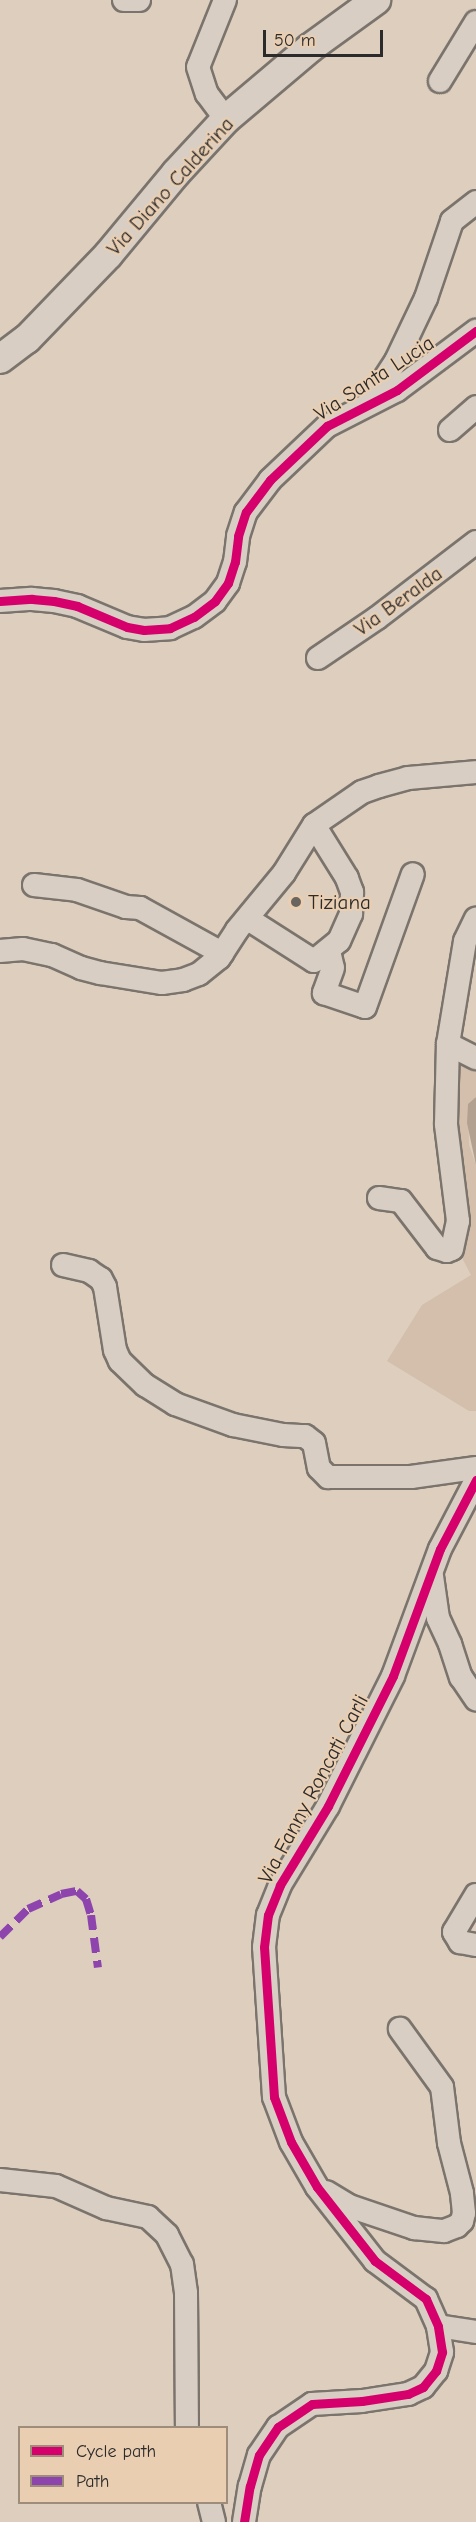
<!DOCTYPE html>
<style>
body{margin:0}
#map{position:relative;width:476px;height:2522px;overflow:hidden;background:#ddcebe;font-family:"Comic Neue",sans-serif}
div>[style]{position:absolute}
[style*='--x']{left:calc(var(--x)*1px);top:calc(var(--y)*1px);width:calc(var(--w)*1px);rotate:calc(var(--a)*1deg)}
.green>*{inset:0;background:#d3bfab}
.water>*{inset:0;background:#b2a090}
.roads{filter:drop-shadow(2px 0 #7b746d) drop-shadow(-2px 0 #7b746d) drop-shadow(0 2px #7b746d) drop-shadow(0 -2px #7b746d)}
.minor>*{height:22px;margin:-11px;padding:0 11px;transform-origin:11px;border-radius:11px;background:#d8cec3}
.major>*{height:28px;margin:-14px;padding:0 14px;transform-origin:14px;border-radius:14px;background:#d8cec3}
.quiet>*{height:8px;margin-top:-4px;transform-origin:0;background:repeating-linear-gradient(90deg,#8e44ad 0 15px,transparent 0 23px)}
.cycleway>*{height:9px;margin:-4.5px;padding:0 4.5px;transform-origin:4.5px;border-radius:4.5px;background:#d6006c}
.dots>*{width:16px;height:16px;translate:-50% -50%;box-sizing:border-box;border:3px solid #eaceb1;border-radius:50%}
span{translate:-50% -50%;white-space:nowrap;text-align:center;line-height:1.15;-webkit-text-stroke:4.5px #eaceb1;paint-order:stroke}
.street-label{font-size:21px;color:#2b2b2b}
.poi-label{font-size:21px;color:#2b2b2b}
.left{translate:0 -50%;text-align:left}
.legend{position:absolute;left:18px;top:2426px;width:210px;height:78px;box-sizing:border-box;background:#eaceb1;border:2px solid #9e8d7b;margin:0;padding:8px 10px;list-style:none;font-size:18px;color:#2b2b2b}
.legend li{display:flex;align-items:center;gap:12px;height:30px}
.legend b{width:30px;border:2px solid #9e8d7b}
.scale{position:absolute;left:263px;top:30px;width:120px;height:27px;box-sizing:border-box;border:3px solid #2b2b2b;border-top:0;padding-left:8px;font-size:18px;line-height:21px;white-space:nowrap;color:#2b2b2b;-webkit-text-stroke:4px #eaceb1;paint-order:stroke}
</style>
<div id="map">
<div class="green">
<i style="clip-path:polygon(453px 1053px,476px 1066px,476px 1097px,468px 1104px,469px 1145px,476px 1165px,476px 1411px,469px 1411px,387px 1361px,422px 1305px,471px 1275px,459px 1252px,454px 1144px)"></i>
</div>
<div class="water">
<i style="clip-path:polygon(476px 1097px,476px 1165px,467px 1123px,468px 1104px)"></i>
</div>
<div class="roads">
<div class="minor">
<i style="--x:124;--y:0;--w:15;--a:0"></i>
<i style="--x:225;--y:0;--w:72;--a:111.9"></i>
<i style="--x:198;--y:67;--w:28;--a:72"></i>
<i style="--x:207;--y:94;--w:31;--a:53"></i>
<i style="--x:440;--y:81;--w:69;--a:-58.6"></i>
<i style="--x:368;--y:404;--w:51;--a:-56.9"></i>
<i style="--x:396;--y:361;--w:70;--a:-64.5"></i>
<i style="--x:426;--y:298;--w:81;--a:-71.3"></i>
<i style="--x:452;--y:221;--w:31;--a:-38"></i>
<i style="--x:450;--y:430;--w:35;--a:-41"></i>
<i style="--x:0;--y:601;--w:32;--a:-4"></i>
<i style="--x:32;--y:599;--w:22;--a:5"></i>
<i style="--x:54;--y:601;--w:24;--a:12"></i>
<i style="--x:77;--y:606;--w:54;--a:22.8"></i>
<i style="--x:127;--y:627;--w:17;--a:10"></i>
<i style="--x:144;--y:630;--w:26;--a:-4"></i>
<i style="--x:170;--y:628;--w:26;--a:-25"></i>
<i style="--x:194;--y:617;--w:26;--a:-37"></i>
<i style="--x:215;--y:601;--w:22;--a:-54"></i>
<i style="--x:228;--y:583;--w:22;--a:-72"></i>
<i style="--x:235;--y:562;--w:26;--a:-83"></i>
<i style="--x:238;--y:536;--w:25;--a:-72"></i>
<i style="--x:246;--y:512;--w:40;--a:-53"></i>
<i style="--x:270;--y:480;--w:79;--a:-43.5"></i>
<i style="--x:327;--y:426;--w:79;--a:-27.2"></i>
<i style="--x:397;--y:390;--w:99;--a:-36.8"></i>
<i style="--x:318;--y:658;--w:71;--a:-34.1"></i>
<i style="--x:377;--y:618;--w:125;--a:-37.5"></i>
<i style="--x:34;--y:885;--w:43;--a:6.6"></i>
<i style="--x:77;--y:890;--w:52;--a:19.1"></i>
<i style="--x:126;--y:907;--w:14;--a:4"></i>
<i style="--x:140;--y:908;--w:94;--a:28.8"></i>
<i style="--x:248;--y:919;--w:78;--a:32.5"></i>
<i style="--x:314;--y:961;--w:32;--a:-39"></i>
<i style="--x:339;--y:941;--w:30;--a:-66"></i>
<i style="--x:351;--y:914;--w:22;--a:-87"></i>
<i style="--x:352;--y:892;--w:15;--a:-110"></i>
<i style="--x:347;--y:878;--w:62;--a:-121.9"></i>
<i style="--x:0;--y:951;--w:23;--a:-5"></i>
<i style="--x:23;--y:949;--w:30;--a:12"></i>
<i style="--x:52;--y:955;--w:32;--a:24"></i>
<i style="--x:81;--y:968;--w:20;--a:15"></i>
<i style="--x:100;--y:973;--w:63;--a:9.2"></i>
<i style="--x:162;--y:983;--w:21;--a:-8"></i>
<i style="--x:183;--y:980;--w:17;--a:-21"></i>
<i style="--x:199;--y:974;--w:26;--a:-39"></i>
<i style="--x:219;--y:958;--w:33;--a:-57"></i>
<i style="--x:237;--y:930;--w:74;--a:-50.5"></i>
<i style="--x:284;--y:873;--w:57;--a:-58"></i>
<i style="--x:314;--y:825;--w:58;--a:-34.5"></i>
<i style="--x:362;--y:792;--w:18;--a:-19"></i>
<i style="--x:379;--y:786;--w:30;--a:-15"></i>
<i style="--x:408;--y:778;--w:68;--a:-5"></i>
<i style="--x:329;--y:951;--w:17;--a:77"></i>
<i style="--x:333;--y:968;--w:27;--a:110"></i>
<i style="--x:324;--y:993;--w:43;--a:18.9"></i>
<i style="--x:365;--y:1007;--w:141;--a:-70.2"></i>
<i style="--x:448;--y:1044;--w:31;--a:27"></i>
<i style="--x:379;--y:1198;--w:22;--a:8"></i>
<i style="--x:401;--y:1201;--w:59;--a:52.5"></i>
<i style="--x:437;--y:1248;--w:10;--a:17"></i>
<i style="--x:447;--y:1251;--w:5;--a:-22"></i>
<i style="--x:452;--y:1249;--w:29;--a:-78"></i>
<i style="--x:458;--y:1221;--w:98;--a:-97.1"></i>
<i style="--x:446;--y:1124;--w:80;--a:-88.6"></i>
<i style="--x:448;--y:1044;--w:104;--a:-80.6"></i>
<i style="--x:465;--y:941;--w:25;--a:-64"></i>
<i style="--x:63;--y:1265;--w:27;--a:13"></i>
<i style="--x:89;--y:1271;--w:14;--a:34"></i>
<i style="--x:101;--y:1279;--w:9;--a:63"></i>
<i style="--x:105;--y:1287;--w:64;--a:81"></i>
<i style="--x:115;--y:1350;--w:12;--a:66"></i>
<i style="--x:120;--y:1361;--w:35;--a:44"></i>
<i style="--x:145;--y:1385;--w:36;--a:32"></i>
<i style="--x:175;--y:1404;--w:62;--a:19.9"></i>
<i style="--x:233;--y:1425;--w:51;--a:11.3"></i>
<i style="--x:283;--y:1435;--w:22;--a:3"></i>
<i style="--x:305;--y:1436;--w:11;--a:38"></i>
<i style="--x:314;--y:1443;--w:25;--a:79"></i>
<i style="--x:319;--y:1468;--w:13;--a:45"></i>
<i style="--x:328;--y:1477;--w:83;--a:0"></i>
<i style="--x:411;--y:1477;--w:66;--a:-7.9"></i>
<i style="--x:432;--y:1576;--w:42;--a:81.9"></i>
<i style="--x:438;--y:1618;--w:29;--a:65"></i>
<i style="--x:450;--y:1644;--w:35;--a:72"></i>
<i style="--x:461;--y:1677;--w:27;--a:56"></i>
<i style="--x:476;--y:1895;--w:43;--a:120.7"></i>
<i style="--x:454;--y:1932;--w:12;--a:59"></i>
<i style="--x:460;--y:1942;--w:16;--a:11"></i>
<i style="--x:0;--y:2180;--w:56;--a:6.1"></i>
<i style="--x:56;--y:2186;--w:55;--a:23.7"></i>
<i style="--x:106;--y:2208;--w:43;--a:12.1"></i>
<i style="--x:148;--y:2217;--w:26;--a:43"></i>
<i style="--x:167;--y:2235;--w:33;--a:63"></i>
<i style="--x:182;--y:2264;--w:29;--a:82"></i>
<i style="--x:186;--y:2293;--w:135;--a:89.6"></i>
<i style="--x:326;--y:2192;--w:27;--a:31"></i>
<i style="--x:349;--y:2206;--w:69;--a:18.7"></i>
<i style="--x:414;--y:2228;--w:30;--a:6"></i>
<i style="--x:444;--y:2231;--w:14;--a:-21"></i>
<i style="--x:457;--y:2226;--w:7;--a:-45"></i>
<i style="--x:462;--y:2221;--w:8;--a:-76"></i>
<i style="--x:464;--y:2213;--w:20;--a:-96"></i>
<i style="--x:462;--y:2193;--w:52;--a:-104.6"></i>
<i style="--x:449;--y:2143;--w:56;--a:-97.1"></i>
<i style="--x:442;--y:2087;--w:72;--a:-125.9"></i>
<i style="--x:438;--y:2326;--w:38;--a:9"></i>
<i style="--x:209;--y:2502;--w:21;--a:76"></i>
<i style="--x:244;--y:2522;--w:36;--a:-81"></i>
<i style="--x:250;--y:2486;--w:32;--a:-74"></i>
<i style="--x:259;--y:2455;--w:34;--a:-56"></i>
<i style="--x:278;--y:2427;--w:41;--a:-34.1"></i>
<i style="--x:312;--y:2404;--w:50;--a:-3.4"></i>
<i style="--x:362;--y:2401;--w:47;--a:-8.7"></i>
<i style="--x:408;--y:2394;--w:17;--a:-25"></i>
<i style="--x:423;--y:2387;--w:21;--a:-51"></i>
<i style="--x:436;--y:2371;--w:20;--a:-72"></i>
<i style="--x:442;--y:2352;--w:26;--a:-99"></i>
<i style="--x:438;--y:2326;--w:30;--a:-114"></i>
<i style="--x:426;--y:2299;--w:64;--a:-143.3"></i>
<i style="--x:375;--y:2261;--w:94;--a:-128.1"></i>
<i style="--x:317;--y:2187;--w:52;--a:-120"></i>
<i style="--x:291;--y:2142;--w:48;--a:-110.7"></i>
<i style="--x:274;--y:2097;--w:150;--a:-93.8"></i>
<i style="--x:264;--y:1947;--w:32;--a:-83"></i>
<i style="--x:268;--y:1915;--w:32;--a:-68"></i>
<i style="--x:280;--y:1885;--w:92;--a:-58.7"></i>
<i style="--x:328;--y:1806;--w:145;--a:-63.4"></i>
<i style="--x:393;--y:1676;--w:135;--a:-69.7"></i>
<i style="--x:440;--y:1549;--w:78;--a:-62.4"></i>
</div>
<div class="major">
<i style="--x:0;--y:359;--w:34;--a:-37"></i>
<i style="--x:27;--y:339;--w:117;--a:-46"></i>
<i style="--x:108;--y:255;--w:107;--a:-50.3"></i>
<i style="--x:176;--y:173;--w:74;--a:-47.2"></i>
<i style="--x:226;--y:119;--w:110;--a:-40.2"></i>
<i style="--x:310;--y:48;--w:82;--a:-36"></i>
</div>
</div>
<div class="quiet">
<i style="--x:0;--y:1937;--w:40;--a:-45"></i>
<i style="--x:28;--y:1909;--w:36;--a:-24"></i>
<i style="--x:61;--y:1894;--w:16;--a:-11"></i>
<i style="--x:77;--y:1891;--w:12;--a:42"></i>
<i style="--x:86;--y:1899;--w:17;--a:73"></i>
<i style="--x:91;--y:1915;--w:53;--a:82.5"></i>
</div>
<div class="cycleway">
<i style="--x:0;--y:601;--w:32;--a:-4"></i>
<i style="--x:32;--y:599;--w:22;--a:5"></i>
<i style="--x:54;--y:601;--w:24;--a:12"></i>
<i style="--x:77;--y:606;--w:54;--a:22.8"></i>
<i style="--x:127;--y:627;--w:17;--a:10"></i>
<i style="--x:144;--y:630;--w:26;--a:-4"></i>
<i style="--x:170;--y:628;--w:26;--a:-25"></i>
<i style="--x:194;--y:617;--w:26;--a:-37"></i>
<i style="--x:215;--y:601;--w:22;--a:-54"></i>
<i style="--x:228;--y:583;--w:22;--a:-72"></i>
<i style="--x:235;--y:562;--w:26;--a:-83"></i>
<i style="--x:238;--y:536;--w:25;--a:-72"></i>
<i style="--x:246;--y:512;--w:40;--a:-53"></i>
<i style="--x:270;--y:480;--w:79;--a:-43.5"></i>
<i style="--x:327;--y:426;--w:79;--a:-27.2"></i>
<i style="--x:397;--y:390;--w:99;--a:-36.8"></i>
<i style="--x:244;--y:2522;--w:36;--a:-81"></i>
<i style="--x:250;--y:2486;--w:32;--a:-74"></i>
<i style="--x:259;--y:2455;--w:34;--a:-56"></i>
<i style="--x:278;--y:2427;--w:41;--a:-34.1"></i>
<i style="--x:312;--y:2404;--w:50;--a:-3.4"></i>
<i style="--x:362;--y:2401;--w:47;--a:-8.7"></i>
<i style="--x:408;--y:2394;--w:17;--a:-25"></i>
<i style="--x:423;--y:2387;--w:21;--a:-51"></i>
<i style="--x:436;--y:2371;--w:20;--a:-72"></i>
<i style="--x:442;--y:2352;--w:26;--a:-99"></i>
<i style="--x:438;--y:2326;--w:30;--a:-114"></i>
<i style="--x:426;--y:2299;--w:64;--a:-143.3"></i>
<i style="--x:375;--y:2261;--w:94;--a:-128.1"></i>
<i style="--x:317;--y:2187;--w:52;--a:-120"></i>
<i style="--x:291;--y:2142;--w:48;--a:-110.7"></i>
<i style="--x:274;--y:2097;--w:150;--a:-93.8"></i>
<i style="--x:264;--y:1947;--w:32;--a:-83"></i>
<i style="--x:268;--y:1915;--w:32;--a:-68"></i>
<i style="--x:280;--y:1885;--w:92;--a:-58.7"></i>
<i style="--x:328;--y:1806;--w:145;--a:-63.4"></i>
<i style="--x:393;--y:1676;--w:135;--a:-69.7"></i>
<i style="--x:440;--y:1549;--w:78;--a:-62.4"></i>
</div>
<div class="dots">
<i style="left:296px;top:902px;background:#69645e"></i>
</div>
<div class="street-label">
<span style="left:170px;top:186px;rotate:-48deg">Via Diano Calderina</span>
<span style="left:374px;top:378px;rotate:-33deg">Via Santa Lucia</span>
<span style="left:398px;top:601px;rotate:-36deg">Via Beralda</span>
<span style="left:313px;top:1789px;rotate:-62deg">Via Fanny Roncati Carli</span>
</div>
<div class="poi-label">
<span class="left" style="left:308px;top:902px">Tiziana</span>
</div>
<ul class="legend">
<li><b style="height:8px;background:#d6006c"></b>Cycle path</li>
<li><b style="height:8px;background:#8e44ad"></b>Path</li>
</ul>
<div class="scale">50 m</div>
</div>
